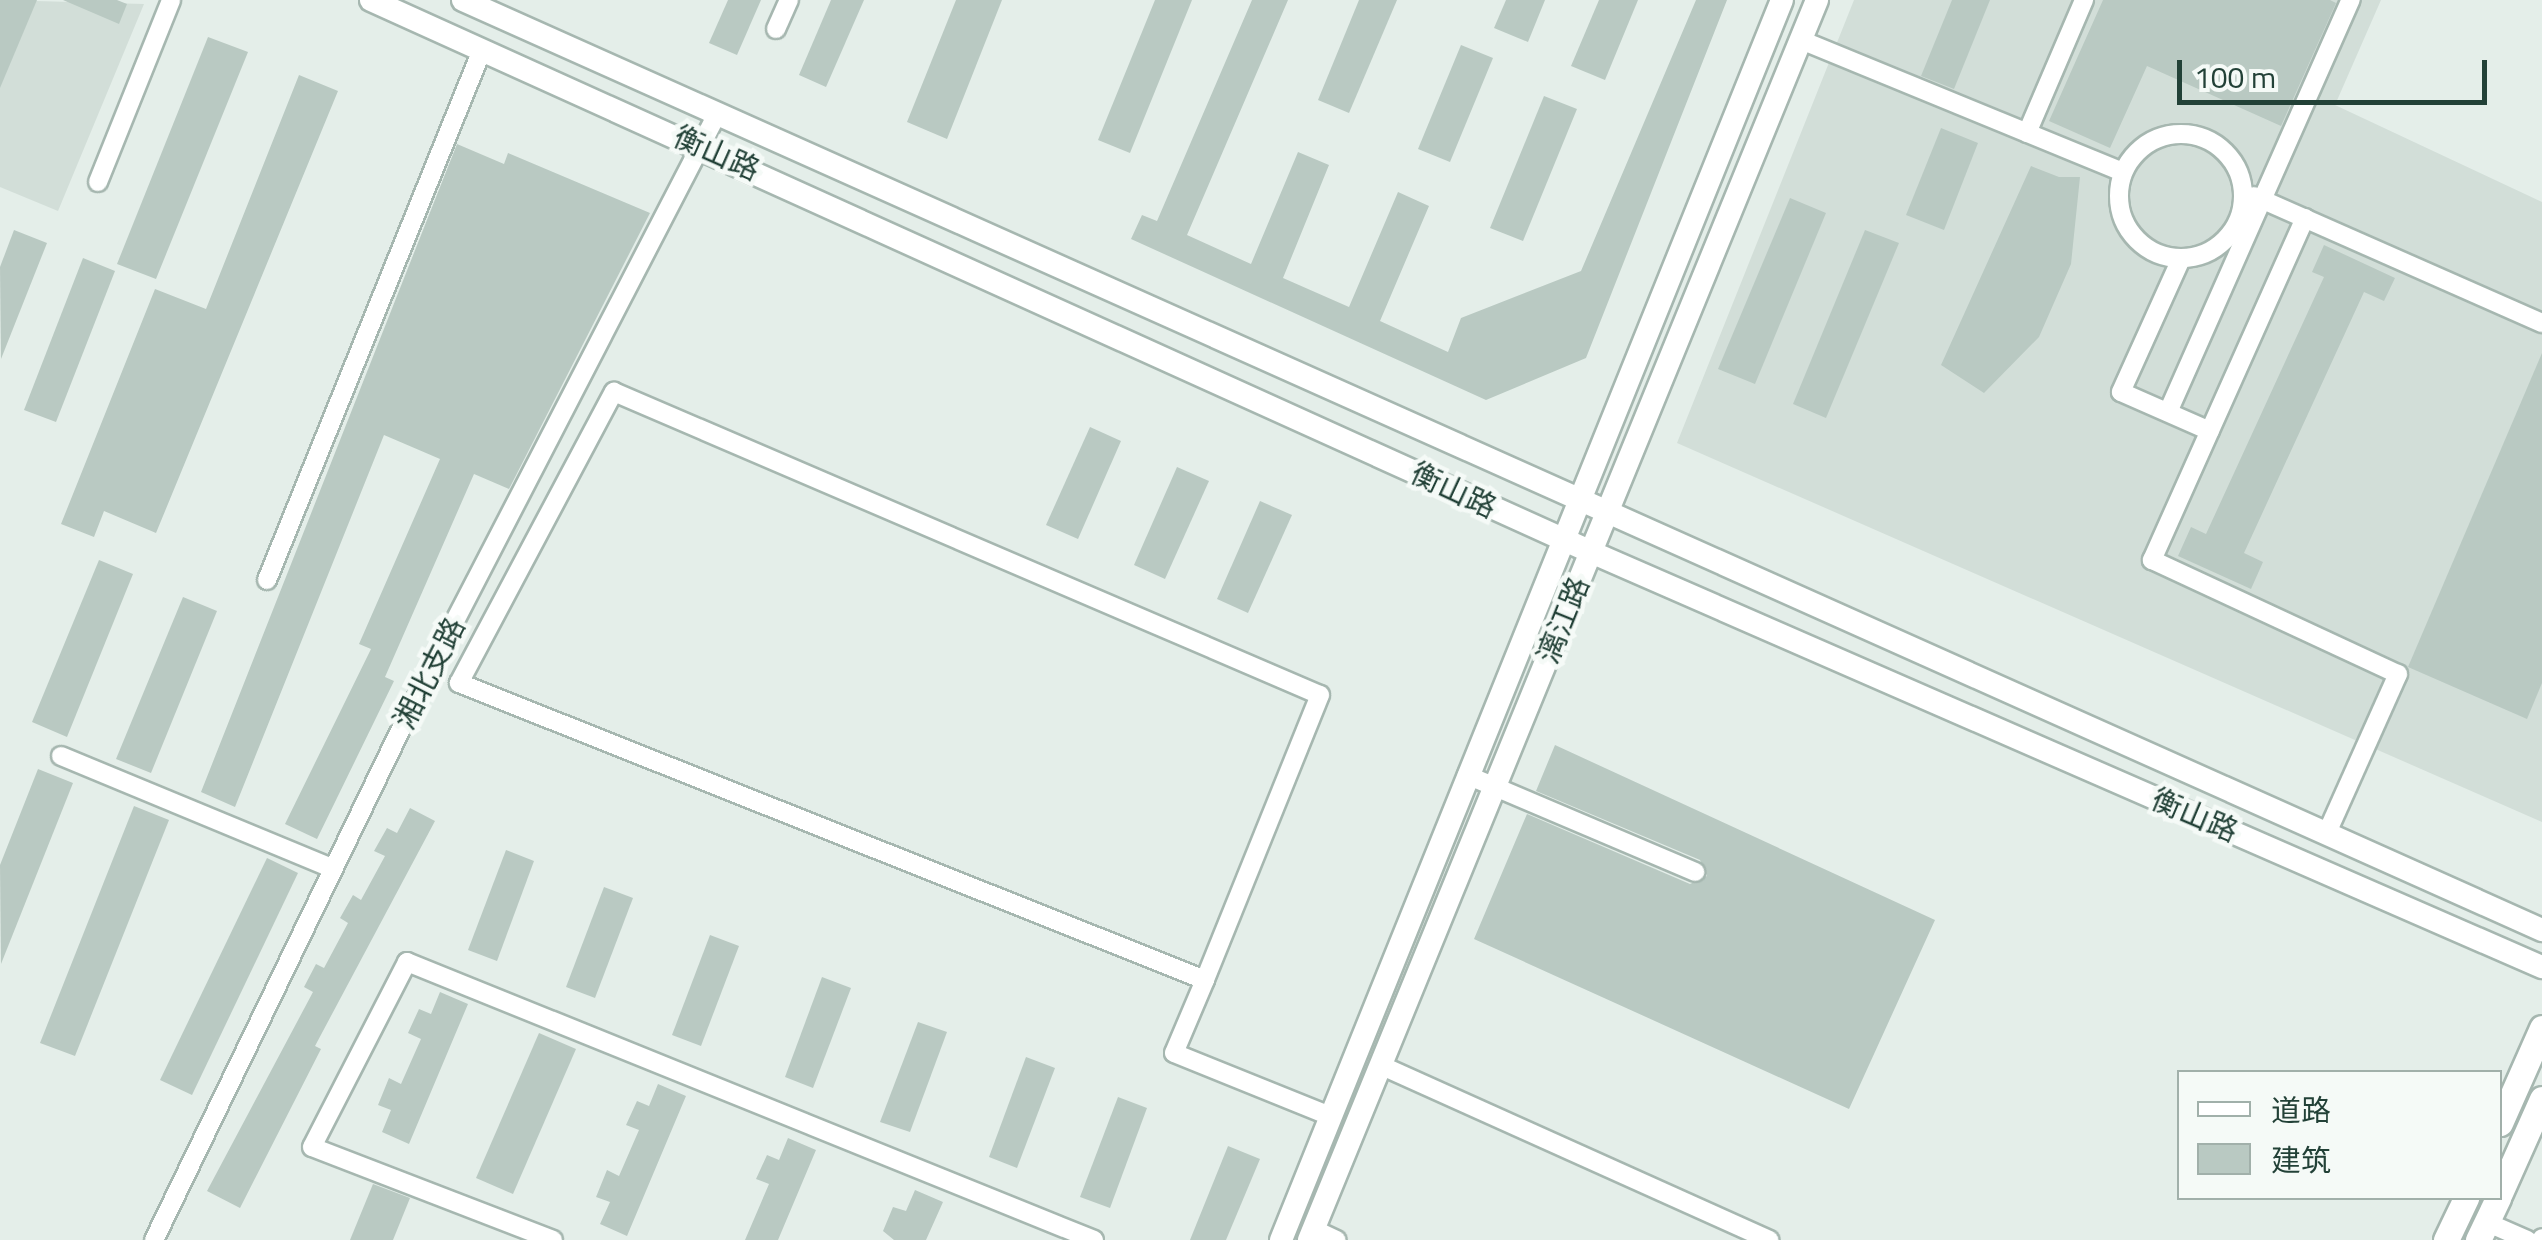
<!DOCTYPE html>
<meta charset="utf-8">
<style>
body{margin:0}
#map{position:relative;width:2542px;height:1240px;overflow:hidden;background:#e4eee9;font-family:"Titillium Web","Noto Sans SC",sans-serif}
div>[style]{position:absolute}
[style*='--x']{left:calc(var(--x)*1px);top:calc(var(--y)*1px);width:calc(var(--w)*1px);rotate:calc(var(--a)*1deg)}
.built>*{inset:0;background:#d2ded8}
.building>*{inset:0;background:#b9c9c2}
.roads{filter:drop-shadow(2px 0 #a6b7b0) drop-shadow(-2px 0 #a6b7b0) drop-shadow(0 2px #a6b7b0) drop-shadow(0 -2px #a6b7b0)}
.minor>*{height:18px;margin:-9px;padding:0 9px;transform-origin:9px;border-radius:9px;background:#fff}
.minor>.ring{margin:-9px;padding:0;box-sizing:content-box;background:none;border:18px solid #fff;border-radius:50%}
.tertiary>*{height:22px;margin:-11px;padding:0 11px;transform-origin:11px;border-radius:11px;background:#fff}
.secondary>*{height:25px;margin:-12.5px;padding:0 12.5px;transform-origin:12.5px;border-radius:12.5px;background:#fff}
span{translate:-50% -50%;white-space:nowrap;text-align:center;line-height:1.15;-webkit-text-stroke:9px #f5faf7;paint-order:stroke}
.street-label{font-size:30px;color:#224137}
.legend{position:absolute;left:2177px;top:1070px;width:325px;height:130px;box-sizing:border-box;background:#f5faf7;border:2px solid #a1b0aa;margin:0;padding:12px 18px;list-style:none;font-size:30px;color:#224137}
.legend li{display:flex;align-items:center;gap:20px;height:50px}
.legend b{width:50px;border:2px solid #a1b0aa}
.scale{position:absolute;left:2177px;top:60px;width:310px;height:45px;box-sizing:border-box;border:5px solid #224137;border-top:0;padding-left:12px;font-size:30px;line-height:35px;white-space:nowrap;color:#224137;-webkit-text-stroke:8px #f5faf7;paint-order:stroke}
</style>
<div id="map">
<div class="built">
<i style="clip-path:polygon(0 0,144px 4px,58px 211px,0 187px)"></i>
<i style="clip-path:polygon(1854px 0,2381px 0,2335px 105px,2542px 202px,2542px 822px,1677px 443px)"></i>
</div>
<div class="building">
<i style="clip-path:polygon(0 0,37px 0,0 88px)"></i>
<i style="clip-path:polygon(63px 0,117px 0,127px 4px,119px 24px)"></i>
<i style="clip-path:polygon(728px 0,761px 0,737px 55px,709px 43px)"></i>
<i style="clip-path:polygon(831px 0,864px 0,826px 87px,799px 75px)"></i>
<i style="clip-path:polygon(956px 0,1002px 0,947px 139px,907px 122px)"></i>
<i style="clip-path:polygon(1155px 0,1192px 0,1130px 153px,1098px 140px)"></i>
<i style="clip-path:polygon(1252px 0,1288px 0,1187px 235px,1251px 264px,1298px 152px,1329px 165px,1283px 278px,1349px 307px,1398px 192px,1429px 206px,1380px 321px,1448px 352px,1461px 318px,1581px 271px,1696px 0,1727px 0,1586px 358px,1486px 400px,1131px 239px,1142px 215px,1157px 221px)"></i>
<i style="clip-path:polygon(1359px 0,1397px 0,1349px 113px,1318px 100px)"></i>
<i style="clip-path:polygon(1506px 0,1545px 0,1528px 42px,1494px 28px)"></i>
<i style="clip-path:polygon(1599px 0,1638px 0,1605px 80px,1571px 66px)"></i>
<i style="clip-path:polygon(1952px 0,1990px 0,1954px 89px,1921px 76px)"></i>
<i style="clip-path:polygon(2103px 0,2330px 0,2336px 3px,2281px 126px,2147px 66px,2110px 148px,2049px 121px)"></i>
<i style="clip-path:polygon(208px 37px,248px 52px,156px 279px,117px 264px)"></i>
<i style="clip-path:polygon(1461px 45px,1493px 58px,1450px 162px,1418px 149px)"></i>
<i style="clip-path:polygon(299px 75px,338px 91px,156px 533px,104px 511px,94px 537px,61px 524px,155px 289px,206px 309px)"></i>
<i style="clip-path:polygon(1544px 96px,1577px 109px,1523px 241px,1490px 228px)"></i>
<i style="clip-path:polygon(1941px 128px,1978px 143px,1944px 230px,1906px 215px)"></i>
<i style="clip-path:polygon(457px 144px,504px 164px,508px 153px,650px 213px,509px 489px,474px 474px,385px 677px,394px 681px,317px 839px,285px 824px,371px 649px,359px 644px,440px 459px,384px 435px,235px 807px,201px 792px)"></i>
<i style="clip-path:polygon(2031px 166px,2059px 177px,2080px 177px,2071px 264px,2039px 337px,1984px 393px,1941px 365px)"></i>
<i style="clip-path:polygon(1790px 198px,1826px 213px,1755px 384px,1718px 369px)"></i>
<i style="clip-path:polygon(14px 230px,47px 243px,1px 359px,0 267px)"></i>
<i style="clip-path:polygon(1865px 230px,1899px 243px,1826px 418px,1793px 404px)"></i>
<i style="clip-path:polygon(2324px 245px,2395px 278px,2384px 301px,2364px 292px,2244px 553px,2263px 562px,2251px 589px,2178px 556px,2191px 527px,2206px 534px,2324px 277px,2312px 272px)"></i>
<i style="clip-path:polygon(83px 258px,115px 271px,56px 422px,24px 410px)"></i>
<i style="clip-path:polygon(2542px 353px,2542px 683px,2527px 719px,2408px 667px)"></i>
<i style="clip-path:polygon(1090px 427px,1121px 441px,1078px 539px,1046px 525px)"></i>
<i style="clip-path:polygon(1177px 467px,1209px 481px,1165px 579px,1134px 565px)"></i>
<i style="clip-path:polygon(1260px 501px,1292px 515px,1248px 613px,1217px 599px)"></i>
<i style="clip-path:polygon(99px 560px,133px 574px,67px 737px,32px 722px)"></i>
<i style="clip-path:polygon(183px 597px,217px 611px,151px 773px,116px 759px)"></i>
<i style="clip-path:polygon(1555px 745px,1935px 920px,1849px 1109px,1474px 939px,1527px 814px,1690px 884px,1707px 876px,1700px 860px,1536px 791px)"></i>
<i style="clip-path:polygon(38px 769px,73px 783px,1px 964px,0 865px)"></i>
<i style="clip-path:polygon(134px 806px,169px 820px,75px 1056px,40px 1043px)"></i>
<i style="clip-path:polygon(410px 808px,435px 821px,315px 1046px,321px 1049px,240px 1208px,207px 1191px,313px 992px,304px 987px,316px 964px,324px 968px,348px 923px,340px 918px,353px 895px,361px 900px,385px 856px,374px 851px,387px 828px,397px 833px)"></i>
<i style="clip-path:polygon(506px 850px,534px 861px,497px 961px,468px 950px)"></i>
<i style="clip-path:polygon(267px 858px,298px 873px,192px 1095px,160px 1080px)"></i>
<i style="clip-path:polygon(604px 887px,633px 898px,595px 998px,566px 987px)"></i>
<i style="clip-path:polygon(710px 935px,739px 946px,701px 1046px,672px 1035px)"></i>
<i style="clip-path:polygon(822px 977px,851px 988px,813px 1088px,785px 1077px)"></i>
<i style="clip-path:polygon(440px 992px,468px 1004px,409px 1144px,382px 1132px,391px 1110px,378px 1105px,389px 1078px,401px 1084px,421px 1039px,408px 1033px,419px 1009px,431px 1014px)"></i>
<i style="clip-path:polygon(918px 1022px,947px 1032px,910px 1132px,880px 1122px)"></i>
<i style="clip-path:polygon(539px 1033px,576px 1049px,513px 1194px,476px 1178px)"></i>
<i style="clip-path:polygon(1026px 1057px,1055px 1068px,1017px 1168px,989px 1157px)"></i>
<i style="clip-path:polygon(658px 1084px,686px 1096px,627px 1236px,600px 1224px,610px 1202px,596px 1197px,607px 1170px,619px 1176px,639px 1130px,626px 1125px,637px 1101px,649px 1106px)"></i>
<i style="clip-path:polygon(1118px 1097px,1147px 1108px,1110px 1208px,1080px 1197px)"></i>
<i style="clip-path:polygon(788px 1138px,816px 1150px,778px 1240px,745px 1240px,769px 1184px,756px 1179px,767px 1155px,779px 1160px)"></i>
<i style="clip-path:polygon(1228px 1146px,1260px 1159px,1226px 1240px,1190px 1240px)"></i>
<i style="clip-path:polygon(373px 1184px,410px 1198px,393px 1240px,350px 1240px)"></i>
<i style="clip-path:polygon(915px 1190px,943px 1202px,926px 1240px,894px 1240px,883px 1231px,893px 1207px,906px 1211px)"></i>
</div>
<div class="roads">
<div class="minor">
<i style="--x:776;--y:29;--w:32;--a:-66"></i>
<i style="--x:1801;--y:40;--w:348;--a:22.3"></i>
<i style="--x:2027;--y:133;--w:145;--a:-66.8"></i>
<i class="ring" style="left:2119px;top:134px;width:106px;height:106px"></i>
<i style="--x:98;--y:182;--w:196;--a:-68.1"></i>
<i style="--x:2254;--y:196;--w:315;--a:23.8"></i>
<i style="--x:2305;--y:218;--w:375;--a:114.1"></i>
<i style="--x:2152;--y:560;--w:271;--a:24.9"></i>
<i style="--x:2398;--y:674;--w:174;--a:114.1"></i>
<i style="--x:2181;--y:259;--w:146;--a:114.3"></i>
<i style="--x:2121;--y:392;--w:97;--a:23.7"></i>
<i style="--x:2168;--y:412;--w:451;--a:-66.1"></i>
<i style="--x:267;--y:580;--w:572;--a:-67.92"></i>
<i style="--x:61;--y:756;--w:292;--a:22.5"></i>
<i style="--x:1467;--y:775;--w:248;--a:23"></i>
<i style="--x:1205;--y:980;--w:803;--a:-158.29"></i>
<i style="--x:459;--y:683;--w:330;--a:-62"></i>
<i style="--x:614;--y:392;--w:768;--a:23.23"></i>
<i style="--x:1320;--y:695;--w:307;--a:112"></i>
<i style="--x:1205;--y:980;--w:79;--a:113"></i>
<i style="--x:1174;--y:1053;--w:168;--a:22"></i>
<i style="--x:1380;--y:1065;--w:427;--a:24.2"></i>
<i style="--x:2486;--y:1222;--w:45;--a:23.7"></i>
<i style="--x:1313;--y:1229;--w:26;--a:25"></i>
<i style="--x:154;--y:1240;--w:630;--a:-64.21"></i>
<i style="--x:428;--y:673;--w:629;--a:-62.66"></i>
<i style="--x:553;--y:1240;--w:258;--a:-158.9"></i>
<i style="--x:312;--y:1147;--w:208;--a:-62.8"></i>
<i style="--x:407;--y:962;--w:741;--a:22.03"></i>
<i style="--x:2541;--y:1240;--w:2;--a:-63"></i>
</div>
<div class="tertiary">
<i style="--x:371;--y:0;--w:1339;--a:24.34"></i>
<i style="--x:1591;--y:552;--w:1038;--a:23.58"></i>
<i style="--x:463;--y:0;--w:2278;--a:24.1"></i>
<i style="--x:1281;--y:1240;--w:1337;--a:-68"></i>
<i style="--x:1309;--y:1240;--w:1340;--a:-67.72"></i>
</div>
<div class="secondary">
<i style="--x:2500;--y:1123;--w:104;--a:-66.1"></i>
<i style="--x:2500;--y:1193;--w:103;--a:-65.9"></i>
<i style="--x:2446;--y:1240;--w:47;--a:-64.5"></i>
<i style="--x:2478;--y:1240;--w:47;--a:-64.5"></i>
</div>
</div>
<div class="street-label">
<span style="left:717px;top:153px;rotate:24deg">衡山路</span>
<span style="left:1454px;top:490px;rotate:25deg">衡山路</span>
<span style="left:1563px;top:620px;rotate:-68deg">漓江路</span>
<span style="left:429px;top:673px;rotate:-63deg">湘北支路</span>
<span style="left:2195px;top:815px;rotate:23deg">衡山路</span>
</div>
<ul class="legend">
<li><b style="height:12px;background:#fff"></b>道路</li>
<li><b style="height:28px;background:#b9c9c2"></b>建筑</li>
</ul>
<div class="scale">100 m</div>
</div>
